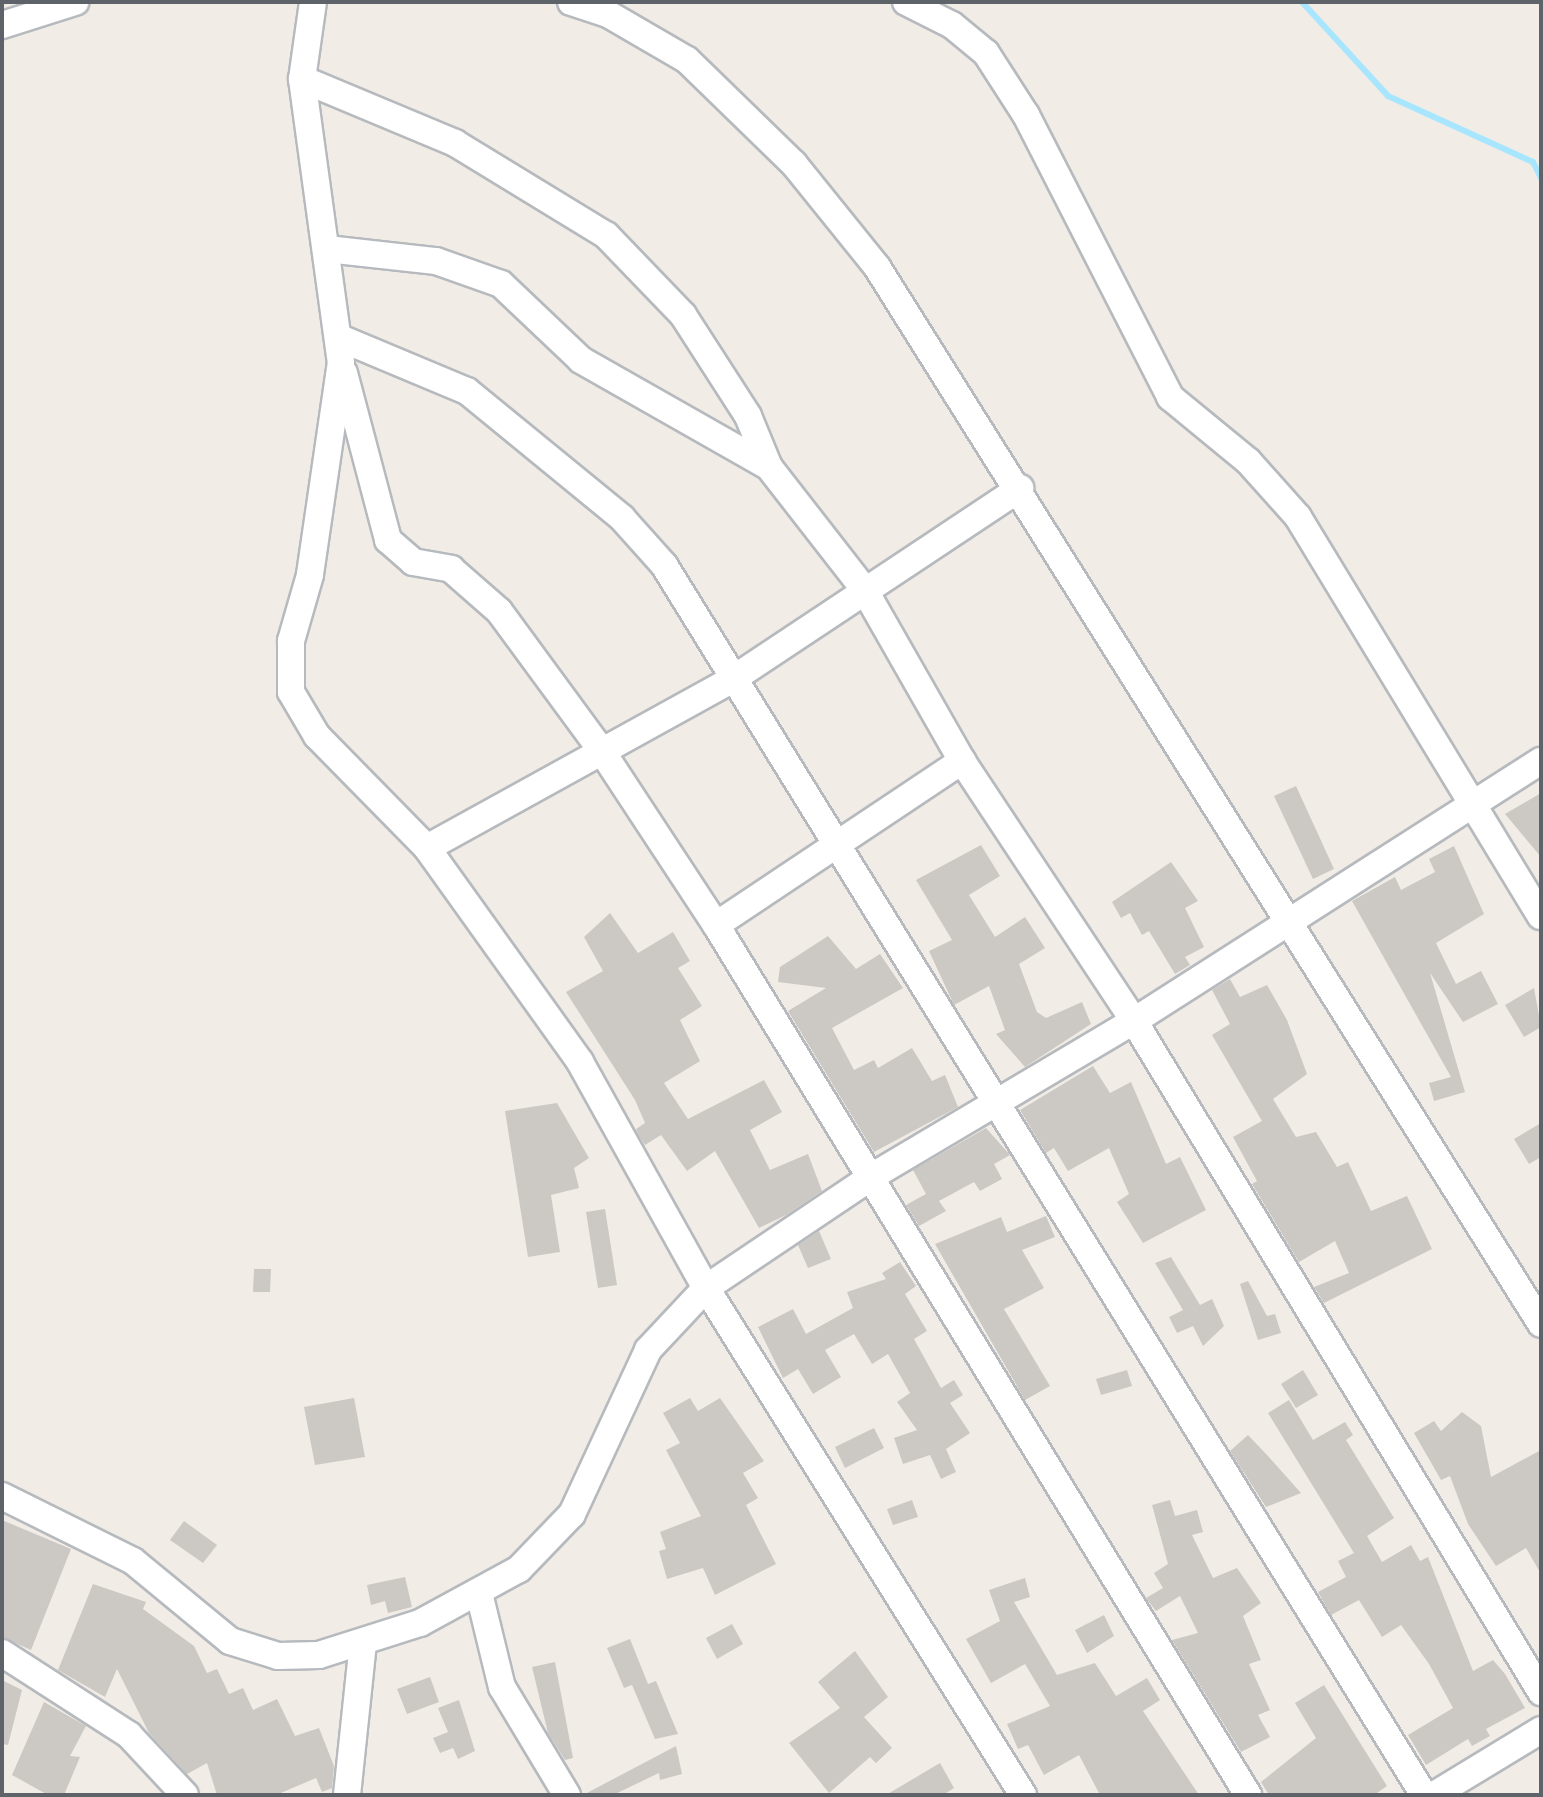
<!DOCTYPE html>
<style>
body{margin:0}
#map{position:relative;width:1543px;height:1797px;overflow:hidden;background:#f1ede6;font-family:"Noto Sans",sans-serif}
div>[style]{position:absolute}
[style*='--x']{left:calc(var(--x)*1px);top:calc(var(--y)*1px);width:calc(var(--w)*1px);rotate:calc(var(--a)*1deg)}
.stream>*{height:6px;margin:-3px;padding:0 3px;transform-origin:3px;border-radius:3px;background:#a8e6ff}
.building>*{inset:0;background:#ccc8c3}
.roads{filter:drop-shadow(2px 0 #b6babe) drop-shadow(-2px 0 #b6babe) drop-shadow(0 2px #b6babe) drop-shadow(0 -2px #b6babe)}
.minor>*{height:26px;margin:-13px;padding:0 13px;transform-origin:13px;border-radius:13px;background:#fff}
span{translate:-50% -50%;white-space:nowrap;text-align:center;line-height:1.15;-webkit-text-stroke:6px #fff;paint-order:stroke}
.frame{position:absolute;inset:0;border:4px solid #5d6368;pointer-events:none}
</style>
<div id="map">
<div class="stream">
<i style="--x:1302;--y:2;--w:127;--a:47.5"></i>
<i style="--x:1388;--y:96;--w:159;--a:24.5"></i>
<i style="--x:1533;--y:162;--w:18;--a:63"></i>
</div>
<div class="building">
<i style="clip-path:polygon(1296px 786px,1334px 869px,1313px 879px,1274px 796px)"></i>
<i style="clip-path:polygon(1541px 793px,1541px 857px,1505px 814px)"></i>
<i style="clip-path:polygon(981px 845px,1000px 876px,969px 895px,995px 937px,1025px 917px,1045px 948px,1019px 964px,1037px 1012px,1046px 1018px,1082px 1002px,1091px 1024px,1025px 1067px,996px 1034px,1005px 1030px,989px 986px,954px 1005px,929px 951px,952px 940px,916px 880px)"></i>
<i style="clip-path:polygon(1454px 846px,1484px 914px,1436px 943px,1456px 984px,1481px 971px,1498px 1004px,1463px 1022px,1430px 973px,1465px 1092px,1434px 1101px,1429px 1083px,1451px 1077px,1352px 901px,1395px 877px,1401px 890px,1435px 872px,1429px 859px)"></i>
<i style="clip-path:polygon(1171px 862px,1198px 901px,1185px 908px,1204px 947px,1185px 957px,1190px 965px,1175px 974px,1149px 931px,1142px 935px,1130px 913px,1121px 918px,1112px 902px)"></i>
<i style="clip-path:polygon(610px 913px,638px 953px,673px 932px,690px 961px,678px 968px,702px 1006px,680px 1020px,700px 1061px,664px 1083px,688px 1119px,764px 1080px,782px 1112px,750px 1130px,770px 1170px,808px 1154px,822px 1191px,786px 1215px,759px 1228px,715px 1151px,687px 1171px,661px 1135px,645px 1145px,639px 1136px,636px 1129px,645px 1123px,635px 1100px,566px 992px,603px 971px,584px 937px)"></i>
<i style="clip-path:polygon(828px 936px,856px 969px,880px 954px,903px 988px,832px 1028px,854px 1070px,874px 1060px,878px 1068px,912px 1048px,932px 1081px,945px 1075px,958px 1107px,874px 1152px,788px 1011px,826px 988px,778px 982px,780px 967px)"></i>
<i style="clip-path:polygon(1230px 979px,1240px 997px,1267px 985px,1287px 1020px,1307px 1074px,1273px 1099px,1296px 1137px,1316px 1132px,1337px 1167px,1348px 1162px,1371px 1211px,1407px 1196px,1432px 1249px,1324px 1303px,1314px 1287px,1349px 1273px,1335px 1241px,1299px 1262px,1252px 1184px,1257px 1181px,1233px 1137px,1262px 1121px,1212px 1035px,1230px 1024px,1212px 990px)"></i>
<i style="clip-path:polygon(1534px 988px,1541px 1027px,1524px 1037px,1505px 1005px)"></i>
<i style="clip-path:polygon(1093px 1066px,1110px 1093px,1131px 1082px,1166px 1164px,1180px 1157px,1206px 1210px,1143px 1243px,1117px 1202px,1129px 1194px,1109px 1148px,1068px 1171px,1054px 1148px,1046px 1153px,1020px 1110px)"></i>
<i style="clip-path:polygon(557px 1103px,589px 1158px,574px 1168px,579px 1188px,551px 1195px,560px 1252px,528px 1257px,505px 1111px)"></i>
<i style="clip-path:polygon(1541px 1123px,1541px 1157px,1529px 1164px,1514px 1139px)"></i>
<i style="clip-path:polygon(986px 1128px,1010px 1155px,994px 1164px,1002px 1179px,980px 1191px,974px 1182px,939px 1201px,946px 1211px,919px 1226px,906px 1205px,926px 1194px,913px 1170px)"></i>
<i style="clip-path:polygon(605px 1209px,617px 1285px,598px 1288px,586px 1212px)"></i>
<i style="clip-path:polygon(1046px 1216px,1055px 1237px,1022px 1250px,1044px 1288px,1004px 1309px,1050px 1386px,1025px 1400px,935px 1244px,1001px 1217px,1007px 1232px)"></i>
<i style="clip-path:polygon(819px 1231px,831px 1259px,808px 1268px,798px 1245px)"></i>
<i style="clip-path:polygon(1171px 1257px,1200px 1305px,1212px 1299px,1224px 1326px,1203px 1346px,1193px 1326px,1177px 1333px,1169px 1317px,1183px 1310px,1155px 1263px)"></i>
<i style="clip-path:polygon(900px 1262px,916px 1286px,905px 1294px,927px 1331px,914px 1339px,941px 1388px,954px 1380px,963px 1395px,950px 1403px,970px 1433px,946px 1449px,956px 1472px,941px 1479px,930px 1455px,903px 1464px,894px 1438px,917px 1430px,897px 1402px,910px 1393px,888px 1354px,872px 1364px,854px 1334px,825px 1350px,841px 1377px,813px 1394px,798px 1369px,783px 1378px,758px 1327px,793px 1309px,806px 1334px,853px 1308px,847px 1292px,886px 1279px,882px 1273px)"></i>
<i style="clip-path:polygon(254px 1269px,271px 1269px,270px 1292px,253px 1292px)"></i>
<i style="clip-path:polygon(1248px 1281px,1267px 1316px,1275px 1314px,1281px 1333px,1258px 1340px,1240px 1284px)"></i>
<i style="clip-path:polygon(1127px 1370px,1132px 1386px,1101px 1395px,1096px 1379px)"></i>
<i style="clip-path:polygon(1303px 1370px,1318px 1395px,1296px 1408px,1281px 1384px)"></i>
<i style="clip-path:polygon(354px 1398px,365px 1457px,315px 1465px,304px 1407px)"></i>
<i style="clip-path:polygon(690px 1398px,698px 1411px,720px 1398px,764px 1461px,743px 1473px,758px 1498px,746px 1505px,776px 1564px,715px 1595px,703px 1568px,667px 1579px,659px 1551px,666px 1549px,660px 1532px,701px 1516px,666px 1450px,680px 1443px,663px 1413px)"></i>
<i style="clip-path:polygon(1289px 1400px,1313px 1440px,1345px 1422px,1353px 1435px,1346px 1440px,1394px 1518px,1367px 1536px,1382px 1562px,1411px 1545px,1420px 1561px,1428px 1557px,1473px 1671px,1493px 1660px,1505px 1674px,1525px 1708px,1486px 1729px,1490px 1736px,1472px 1746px,1468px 1739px,1426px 1765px,1408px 1735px,1453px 1708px,1429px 1664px,1401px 1625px,1382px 1637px,1359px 1600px,1331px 1615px,1318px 1592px,1346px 1577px,1338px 1561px,1354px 1553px,1268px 1413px)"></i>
<i style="clip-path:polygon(1462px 1412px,1481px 1426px,1491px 1477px,1541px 1450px,1541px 1574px,1526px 1548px,1496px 1566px,1468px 1524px,1450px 1476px,1441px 1480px,1414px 1433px,1434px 1421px,1441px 1431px)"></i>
<i style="clip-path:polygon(874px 1428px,884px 1448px,845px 1468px,835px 1447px)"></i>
<i style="clip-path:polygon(1248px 1435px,1267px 1455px,1301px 1493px,1266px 1507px,1230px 1451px)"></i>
<i style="clip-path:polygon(912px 1500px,918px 1517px,893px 1525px,887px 1509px)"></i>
<i style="clip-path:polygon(1170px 1500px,1175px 1516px,1197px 1510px,1203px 1532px,1192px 1535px,1213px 1578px,1237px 1568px,1261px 1603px,1243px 1616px,1261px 1660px,1249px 1664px,1270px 1710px,1258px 1715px,1270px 1737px,1241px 1752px,1172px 1640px,1198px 1633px,1180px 1596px,1156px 1611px,1146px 1598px,1163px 1588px,1154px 1573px,1168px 1564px,1152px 1505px)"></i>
<i style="clip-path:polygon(2px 1520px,71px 1549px,31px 1650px,2px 1637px)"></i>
<i style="clip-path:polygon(184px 1521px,217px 1545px,203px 1563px,170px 1540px)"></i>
<i style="clip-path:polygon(405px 1577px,412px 1607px,388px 1613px,385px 1601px,371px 1605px,367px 1585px)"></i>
<i style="clip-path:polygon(1025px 1578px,1030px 1597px,1014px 1602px,1057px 1675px,1095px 1663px,1116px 1696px,1147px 1678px,1160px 1700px,1143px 1711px,1199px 1795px,1100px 1795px,1079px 1755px,1044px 1775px,1028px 1745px,1018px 1749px,1007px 1724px,1050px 1706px,1025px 1664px,991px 1683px,966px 1639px,1000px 1621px,989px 1590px)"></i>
<i style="clip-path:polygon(93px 1584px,146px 1602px,143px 1609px,194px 1646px,207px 1673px,217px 1669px,229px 1694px,243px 1688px,253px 1710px,277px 1699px,295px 1736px,319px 1728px,334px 1766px,332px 1788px,322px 1792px,316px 1778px,276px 1795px,217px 1795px,207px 1763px,187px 1774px,149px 1733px,117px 1669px,105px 1697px,58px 1670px)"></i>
<i style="clip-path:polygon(1104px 1615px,1114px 1636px,1087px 1653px,1075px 1630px)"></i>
<i style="clip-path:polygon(732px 1624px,743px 1644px,717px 1659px,706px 1638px)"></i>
<i style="clip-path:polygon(630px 1639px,648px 1684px,656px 1681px,678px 1734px,655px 1739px,632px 1685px,624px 1688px,607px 1648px)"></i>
<i style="clip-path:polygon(855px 1651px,888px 1697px,864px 1717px,892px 1748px,876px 1763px,870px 1757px,829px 1793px,789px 1743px,840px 1708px,818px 1682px)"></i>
<i style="clip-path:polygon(555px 1662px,573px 1758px,565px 1760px,548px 1733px,532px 1667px)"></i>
<i style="clip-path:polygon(430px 1677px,439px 1702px,407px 1714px,397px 1689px)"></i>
<i style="clip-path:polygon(2px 1680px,22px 1690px,8px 1745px,2px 1744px)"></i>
<i style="clip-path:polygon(1324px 1685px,1387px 1786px,1374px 1795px,1269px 1795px,1261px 1782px,1316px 1738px,1295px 1703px)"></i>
<i style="clip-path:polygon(459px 1700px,475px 1751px,458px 1759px,453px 1748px,440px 1753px,433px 1738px,448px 1732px,438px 1708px)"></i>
<i style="clip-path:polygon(44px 1702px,86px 1726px,70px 1756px,80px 1757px,64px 1795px,48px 1795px,12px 1775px)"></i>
<i style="clip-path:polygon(676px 1746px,682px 1774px,660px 1780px,659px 1773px,613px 1795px,583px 1795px)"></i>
<i style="clip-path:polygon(940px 1763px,954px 1788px,943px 1795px,886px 1795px)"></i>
</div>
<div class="roads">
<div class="minor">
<i style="--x:313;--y:2;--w:78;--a:98.1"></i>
<i style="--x:302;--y:79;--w:286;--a:82.2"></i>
<i style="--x:341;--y:362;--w:215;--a:98.3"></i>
<i style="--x:310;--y:575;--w:69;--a:106.1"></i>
<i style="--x:291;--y:641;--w:51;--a:90"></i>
<i style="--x:291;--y:692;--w:51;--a:59.4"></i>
<i style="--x:317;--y:736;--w:157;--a:45.5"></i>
<i style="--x:427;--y:848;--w:263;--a:54.4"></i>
<i style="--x:580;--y:1062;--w:259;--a:60.9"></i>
<i style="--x:706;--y:1288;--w:598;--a:57.98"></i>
<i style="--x:571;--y:2;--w:39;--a:18"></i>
<i style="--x:608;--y:14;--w:91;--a:30.2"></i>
<i style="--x:687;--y:60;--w:149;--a:44.2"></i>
<i style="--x:794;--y:164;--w:132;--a:51.1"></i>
<i style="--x:877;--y:267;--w:1248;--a:57.86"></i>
<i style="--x:906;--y:2;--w:51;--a:26.6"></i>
<i style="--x:952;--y:25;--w:44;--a:39.5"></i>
<i style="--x:986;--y:53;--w:74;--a:57.2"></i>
<i style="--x:1026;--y:115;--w:317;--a:62.9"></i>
<i style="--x:1170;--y:397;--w:101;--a:39.4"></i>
<i style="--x:1248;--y:461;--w:75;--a:48.2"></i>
<i style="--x:1298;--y:517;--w:467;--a:58.7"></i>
<i style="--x:2;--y:25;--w:77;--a:-17.5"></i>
<i style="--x:302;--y:79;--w:166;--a:22.7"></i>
<i style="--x:455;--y:143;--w:177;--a:31.4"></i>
<i style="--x:606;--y:235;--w:111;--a:46.1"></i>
<i style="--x:683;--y:315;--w:120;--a:57.2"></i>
<i style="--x:748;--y:416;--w:55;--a:67.6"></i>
<i style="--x:769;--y:467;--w:155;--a:52.1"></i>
<i style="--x:864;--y:589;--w:198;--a:60.3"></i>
<i style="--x:962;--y:761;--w:312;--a:56.5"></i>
<i style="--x:1134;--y:1021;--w:785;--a:58.76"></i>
<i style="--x:327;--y:249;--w:110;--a:6.3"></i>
<i style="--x:436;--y:261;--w:69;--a:19.5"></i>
<i style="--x:501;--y:284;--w:110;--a:43.5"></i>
<i style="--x:581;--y:360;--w:216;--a:29.6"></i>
<i style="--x:340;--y:338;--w:138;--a:22.7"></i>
<i style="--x:467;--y:391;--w:200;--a:39.3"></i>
<i style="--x:622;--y:518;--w:63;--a:48.2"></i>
<i style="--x:664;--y:565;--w:1446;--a:58.29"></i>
<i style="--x:344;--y:373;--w:173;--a:75.2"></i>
<i style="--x:388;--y:540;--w:33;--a:41"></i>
<i style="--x:413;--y:562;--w:39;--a:10"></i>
<i style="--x:451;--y:569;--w:64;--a:41.2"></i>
<i style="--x:499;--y:611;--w:172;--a:53.7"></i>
<i style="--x:601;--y:750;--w:209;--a:56.7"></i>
<i style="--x:716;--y:925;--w:1020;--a:58.55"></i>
<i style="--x:427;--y:848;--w:350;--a:-28.9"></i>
<i style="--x:733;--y:679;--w:345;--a:-33.6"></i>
<i style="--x:716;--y:925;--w:296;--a:-33.7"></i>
<i style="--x:2;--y:1496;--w:146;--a:26.4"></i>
<i style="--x:133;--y:1561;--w:126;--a:39.5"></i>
<i style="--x:230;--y:1641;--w:50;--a:17.4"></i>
<i style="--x:278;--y:1656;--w:41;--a:-1.4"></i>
<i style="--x:319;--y:1655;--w:106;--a:-17.6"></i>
<i style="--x:420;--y:1623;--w:113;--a:-28.6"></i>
<i style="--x:519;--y:1569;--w:76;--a:-46.1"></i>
<i style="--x:572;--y:1514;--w:181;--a:-65.1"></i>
<i style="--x:648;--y:1350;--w:85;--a:-46.9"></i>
<i style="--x:706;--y:1288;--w:199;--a:-33.9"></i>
<i style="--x:871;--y:1177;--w:306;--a:-30.7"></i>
<i style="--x:1134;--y:1021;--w:483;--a:-32.6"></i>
<i style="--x:479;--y:1593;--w:97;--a:76.3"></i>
<i style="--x:502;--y:1687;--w:126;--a:59"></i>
<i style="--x:2;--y:1653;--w:151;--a:32.8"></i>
<i style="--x:129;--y:1735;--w:82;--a:47"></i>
<i style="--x:347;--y:1795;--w:152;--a:-84"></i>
<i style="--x:1434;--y:1795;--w:125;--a:-31.3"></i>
</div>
</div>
<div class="frame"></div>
</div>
